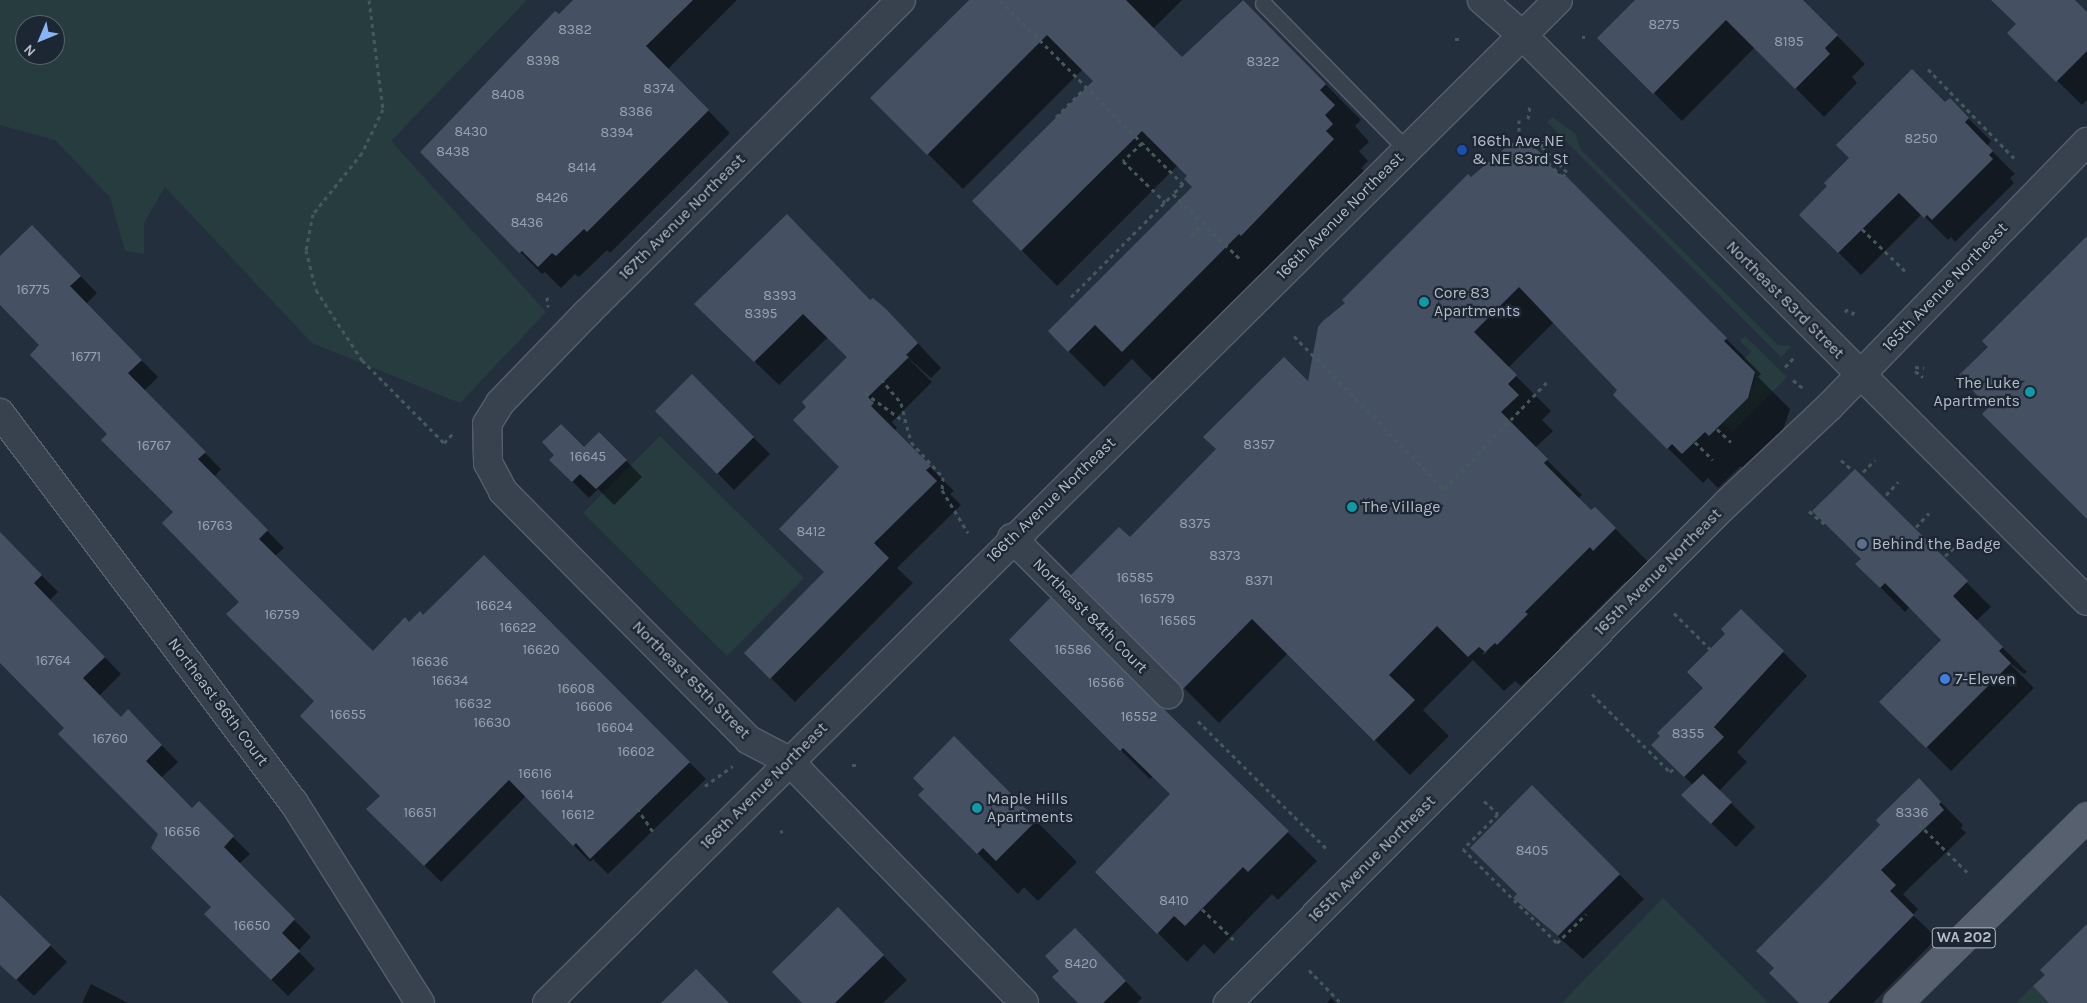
<!DOCTYPE html>
<style>
body{margin:0}
#map{position:relative;width:2087px;height:1003px;overflow:hidden;background:#242f3e;font-family:Karla,sans-serif}
div>[style]{position:absolute}
[style*='--x']{left:calc(var(--x)*1px);top:calc(var(--y)*1px);width:calc(var(--w)*1px);rotate:calc(var(--a)*1deg)}
.green>*{inset:0;background:#263c3f}
.shadow>*{inset:0;background:#0007}
.building>*{inset:0;background:#455162}
.path>*{height:3px;margin-top:-1.5px;transform-origin:0;background:repeating-linear-gradient(90deg,#44595c 0 4px,transparent 0 8px)}
.roads{filter:drop-shadow(1px 0 #565f6c) drop-shadow(-1px 0 #565f6c) drop-shadow(0 1px #565f6c) drop-shadow(0 -1px #565f6c)}
.service>*{height:15px;margin:-7.5px;padding:0 7.5px;transform-origin:7.5px;border-radius:7.5px;background:#38414e}
.minor>*{height:28px;margin:-14px;padding:0 14px;transform-origin:14px;border-radius:14px;background:#38414e}
.tertiary>*{height:28px;margin:-14px;padding:0 14px;transform-origin:14px;border-radius:14px;background:#38414e}
.primary>*{height:28px;margin:-14px;padding:0 14px;transform-origin:14px;border-radius:14px;background:#56606e}
.dots>*{width:14px;height:14px;translate:-50% -50%;box-sizing:border-box;border:2px solid #1d2633;border-radius:50%}
span{translate:-50% -50%;white-space:nowrap;text-align:center;line-height:1.15;-webkit-text-stroke:4.5px #1d2633;paint-order:stroke}
.number-label{font-size:14px;color:#98a1af}
.number-label span{-webkit-text-stroke-width:0}
.shield-label span{padding:1px 4px;background:#1d2633;border:1px solid;border-radius:4px;-webkit-text-stroke-width:0}
.shield-label{font-size:15px;color:#b4bcc9;font-weight:700}
.poi-label{font-size:16px;color:#b4bcc9}
.left{translate:0 -50%;text-align:left}
.right{translate:-100% -50%;text-align:right}
.street-label{font-size:16px;color:#b4bcc9}
.north{position:absolute;left:15px;top:15px;width:50px;height:50px;box-sizing:border-box;background:#1d2633;border:1px solid #59626f;border-radius:50%;rotate:225deg;font-size:14px;font-weight:700;line-height:20px;text-align:center;color:#b4bcc9}
.north::after{content:'';display:block;margin:auto;width:18px;height:22px;background:#8ab4f8;clip-path:polygon(50% 0,100% 100%,50% 72%,0 100%)}
</style>
<div id="map">
<div class="green">
<i style="clip-path:polygon(evenodd,0 0,527px 0,391px 141px,546px 312px,460px 403px,312px 343px,165px 187px,144px 223px,144px 254px,125px 251px,110px 197px,55px 140px,0 125px,0 0,25px 25px,55px 25px,55px 55px,25px 55px,25px 25px)"></i>
<i style="clip-path:polygon(1552px 117px,1575px 133px,1581px 150px,1778px 345px,1792px 346px,1781px 357px,1547px 122px)"></i>
<i style="clip-path:polygon(1745px 336px,1787px 377px,1733px 432px,1723px 423px,1748px 398px,1755px 380px,1755px 372px,1744px 359px,1751px 352px,1740px 341px)"></i>
<i style="clip-path:polygon(660px 436px,804px 578px,727px 656px,583px 513px)"></i>
<i style="clip-path:polygon(1663px 898px,1769px 1003px,1562px 1003px)"></i>
<i style="clip-path:polygon(2033px 986px,2049px 1003px,2016px 1003px)"></i>
</div>
<div class="shadow">
<i style="clip-path:polygon(581px 0,737px 0,668px 69px,730px 133px,610px 253px,607px 250px,579px 277px,575px 274px,561px 288px,545px 272px,542px 274px,422px 152px,559px 16px)"></i>
<i style="clip-path:polygon(969px 0,1182px 0,1153px 29px,1183px 59px,1242px 0,1361px 120px,1355px 126px,1369px 142px,1359px 151px,1368px 161px,1361px 168px,1369px 176px,1158px 386px,1132px 359px,1104px 387px,1049px 331px,1193px 187px,1189px 176px,1178px 165px,1057px 286px,973px 201px,1094px 81px,1083px 69px,963px 189px,872px 98px)"></i>
<i style="clip-path:polygon(1637px 0,1802px 0,1865px 64px,1852px 77px,1857px 83px,1824px 117px,1755px 47px,1682px 121px,1599px 38px)"></i>
<i style="clip-path:polygon(2015px 0,2073px 0,2087px 14px,2087px 100px,2082px 105px,2009px 33px,2017px 24px)"></i>
<i style="clip-path:polygon(1950px 100px,1991px 141px,1987px 146px,2015px 174px,2010px 178px,2014px 183px,1955px 242px,1951px 237px,1948px 240px,1922px 214px,1861px 275px,1801px 215px)"></i>
<i style="clip-path:polygon(evenodd,1566px 177px,1761px 374px,1758px 377px,1790px 409px,1782px 433px,1745px 470px,1741px 466px,1718px 488px,1708px 478px,1703px 483px,1614px 395px,1619px 390px,1554px 322px,1508px 368px,1551px 411px,1542px 420px,1553px 431px,1535px 448px,1582px 495px,1578px 499px,1591px 512px,1595px 508px,1650px 564px,1629px 585px,1626px 581px,1559px 648px,1562px 650px,1533px 679px,1530px 677px,1521px 686px,1515px 681px,1504px 691px,1473px 660px,1423px 710px,1449px 736px,1410px 775px,1288px 653px,1219px 723px,1184px 688px,1130px 539px,1309px 383px,1347px 303px,1470px 178px,1563px 180px,1566px 177px,1498px 637px,1485px 654px,1482px 654px,1498px 637px)"></i>
<i style="clip-path:polygon(49px 243px,97px 293px,86px 304px,158px 377px,144px 391px,221px 469px,214px 477px,284px 548px,275px 556px,373px 653px,409px 623px,423px 616px,484px 556px,706px 779px,608px 874px,593px 859px,590px 862px,526px 796px,441px 882px,368px 809px,382px 796px,316px 701px,175px 512px,41px 345px,0 303px,0 258px)"></i>
<i style="clip-path:polygon(871px 301px,910px 335px,941px 368px,931px 378px,904px 354px,932px 382px,892px 422px,897px 428px,894px 431px,954px 491px,950px 494px,961px 505px,897px 568px,913px 583px,795px 702px,746px 653px,825px 573px,841px 467px,808px 407px,849px 357px,828px 337px,779px 385px,720px 328px)"></i>
<i style="clip-path:polygon(692px 376px,770px 454px,734px 490px,657px 411px)"></i>
<i style="clip-path:polygon(599px 433px,642px 477px,614px 505px,598px 489px,589px 498px,551px 460px,584px 449px)"></i>
<i style="clip-path:polygon(1855px 470px,1991px 607px,1976px 621px,2027px 672px,2024px 674px,2005px 659px,2034px 688px,1951px 771px,1881px 702px,1943px 640px,1910px 606px,1905px 612px,1857px 564px,1862px 559px)"></i>
<i style="clip-path:polygon(0 533px,58px 592px,50px 600px,121px 674px,99px 696px,121px 718px,128px 711px,178px 762px,161px 778px,192px 810px,199px 803px,250px 854px,239px 864px,311px 937px,298px 951px,315px 969px,288px 996px,205px 914px,212px 907px,159px 834px,66px 728px,0 641px)"></i>
<i style="clip-path:polygon(1050px 600px,1317px 861px,1278px 900px,1272px 894px,1214px 954px,1204px 944px,1187px 962px,1097px 872px,1171px 794px,1153px 776px,1150px 779px,1010px 640px)"></i>
<i style="clip-path:polygon(1741px 610px,1807px 676px,1737px 752px,1747px 762px,1719px 791px,1755px 827px,1736px 847px,1707px 819px,1693px 785px,1653px 745px,1704px 688px,1727px 634px)"></i>
<i style="clip-path:polygon(954px 738px,1077px 862px,1038px 901px,1024px 887px,1018px 894px,920px 795px)"></i>
<i style="clip-path:polygon(1919px 780px,1963px 825px,1961px 828px,1966px 833px,1903px 894px,1918px 909px,1913px 915px,1937px 938px,1873px 1003px,1801px 1003px,1882px 825px)"></i>
<i style="clip-path:polygon(1532px 787px,1644px 899px,1583px 959px,1515px 898px,1518px 894px)"></i>
<i style="clip-path:polygon(0 897px,67px 962px,34px 996px,0 964px)"></i>
<i style="clip-path:polygon(838px 909px,907px 980px,883px 1003px,804px 1003px)"></i>
<i style="clip-path:polygon(1091px 946px,1142px 998px,1137px 1003px,1080px 1003px)"></i>
<i style="clip-path:polygon(91px 984px,128px 1003px,82px 1003px)"></i>
<i style="clip-path:polygon(1331px 998px,1336px 1003px,1327px 1003px)"></i>
</div>
<div class="building">
<i style="clip-path:polygon(573px 0,693px 0,646px 46px,709px 110px,587px 232px,584px 229px,556px 256px,552px 253px,538px 267px,522px 251px,519px 253px,420px 152px,555px 11px,559px 14px)"></i>
<i style="clip-path:polygon(969px 0,1126px 0,1182px 57px,1243px 0,1326px 84px,1320px 90px,1335px 105px,1325px 115px,1333px 124px,1326px 131px,1334px 139px,1241px 236px,1239px 234px,1122px 352px,1095px 325px,1068px 352px,1048px 331px,1192px 187px,1184px 179px,1187px 176px,1142px 131px,1021px 251px,972px 201px,1093px 81px,1047px 35px,927px 155px,870px 98px)"></i>
<i style="clip-path:polygon(1635px 0,1803px 0,1838px 35px,1825px 48px,1830px 54px,1795px 89px,1726px 20px,1653px 94px,1597px 38px)"></i>
<i style="clip-path:polygon(1991px 0,2075px 0,2087px 12px,2087px 51px,2056px 82px,2007px 33px,2016px 24px)"></i>
<i style="clip-path:polygon(1912px 69px,1945px 102px,1950px 98px,1969px 118px,1965px 122px,1993px 151px,1989px 155px,1993px 159px,1932px 220px,1927px 215px,1924px 218px,1899px 193px,1838px 253px,1799px 215px,1827px 186px,1824px 183px,1849px 158px,1836px 145px)"></i>
<i style="clip-path:polygon(1511px 143px,1531px 147px,1563px 178px,1566px 176px,1727px 338px,1724px 341px,1755px 372px,1748px 398px,1709px 436px,1705px 432px,1682px 454px,1672px 444px,1667px 449px,1613px 395px,1617px 390px,1519px 287px,1474px 332px,1517px 375px,1508px 384px,1519px 395px,1501px 412px,1548px 459px,1544px 463px,1591px 510px,1595px 507px,1616px 528px,1593px 551px,1590px 547px,1525px 612px,1528px 614px,1497px 645px,1495px 643px,1485px 652px,1479px 647px,1468px 657px,1437px 626px,1389px 675px,1415px 700px,1374px 741px,1252px 619px,1183px 689px,1071px 575px,1119px 527px,1130px 537px,1216px 449px,1203px 437px,1284px 357px,1308px 381px,1318px 327px,1323px 321px,1345px 303px,1342px 300px,1468px 174px,1471px 177px)"></i>
<i style="clip-path:polygon(787px 214px,870px 300px,873px 298px,886px 309px,918px 343px,906px 355px,909px 357px,868px 397px,874px 403px,871px 406px,931px 466px,926px 470px,937px 481px,874px 543px,889px 558px,770px 679px,744px 653px,824px 572px,779px 529px,839px 467px,793px 420px,806px 407px,802px 402px,847px 357px,803px 314px,754px 362px,694px 304px)"></i>
<i style="clip-path:polygon(32px 225px,81px 276px,70px 286px,142px 360px,128px 373px,206px 452px,198px 459px,268px 530px,259px 539px,373px 651px,405px 617px,409px 622px,420px 611px,423px 615px,484px 555px,690px 762px,590px 859px,576px 843px,573px 846px,509px 780px,424px 866px,366px 809px,380px 796px,300px 716px,314px 701px,226px 614px,239px 602px,162px 523px,173px 512px,101px 440px,107px 434px,30px 355px,39px 345px,0 305px,0 256px)"></i>
<i style="clip-path:polygon(2087px 236px,2087px 519px,1982px 414px,1989px 407px,1958px 376px,1988px 347px,1982px 341px)"></i>
<i style="clip-path:polygon(692px 374px,754px 437px,717px 474px,655px 411px)"></i>
<i style="clip-path:polygon(561px 424px,584px 447px,599px 432px,627px 460px,596px 489px,580px 474px,572px 482px,549px 460px,554px 455px,542px 442px)"></i>
<i style="clip-path:polygon(1855px 469px,1968px 581px,1953px 596px,2003px 647px,1999px 651px,2011px 663px,1926px 748px,1879px 702px,1941px 640px,1885px 583px,1880px 588px,1855px 564px,1861px 559px,1812px 511px)"></i>
<i style="clip-path:polygon(0 532px,42px 575px,34px 583px,105px 657px,83px 678px,121px 717px,128px 709px,162px 745px,146px 761px,192px 808px,199px 801px,234px 836px,224px 847px,295px 919px,282px 933px,300px 951px,271px 980px,204px 914px,211px 907px,151px 848px,158px 834px,58px 734px,64px 728px,0 663px)"></i>
<i style="clip-path:polygon(1050px 598px,1289px 831px,1248px 872px,1243px 867px,1185px 926px,1174px 916px,1157px 934px,1095px 872px,1170px 794px,1123px 748px,1120px 751px,1009px 640px)"></i>
<i style="clip-path:polygon(1741px 609px,1784px 651px,1714px 727px,1724px 737px,1684px 777px,1651px 745px,1660px 736px,1657px 733px,1703px 688px,1687px 672px,1725px 634px,1721px 629px)"></i>
<i style="clip-path:polygon(954px 736px,1037px 820px,996px 861px,983px 848px,977px 854px,918px 795px,924px 789px,913px 778px)"></i>
<i style="clip-path:polygon(1703px 774px,1732px 802px,1711px 824px,1681px 795px)"></i>
<i style="clip-path:polygon(1919px 778px,1941px 802px,1939px 804px,1944px 810px,1881px 870px,1896px 885px,1890px 891px,1914px 915px,1828px 1003px,1799px 1003px,1769px 973px,1774px 968px,1756px 951px,1880px 825px,1876px 820px)"></i>
<i style="clip-path:polygon(1532px 785px,1620px 874px,1558px 936px,1513px 898px,1517px 894px,1470px 848px)"></i>
<i style="clip-path:polygon(0 895px,51px 945px,16px 980px,0 965px)"></i>
<i style="clip-path:polygon(838px 907px,884px 955px,835px 1003px,802px 1003px,772px 972px)"></i>
<i style="clip-path:polygon(2087px 924px,2087px 1003px,2049px 1003px,2033px 986px,2045px 975px,2040px 970px)"></i>
<i style="clip-path:polygon(1075px 928px,1126px 981px,1103px 1003px,1078px 1003px,1052px 977px,1059px 971px,1045px 956px)"></i>
<i style="clip-path:polygon(696px 969px,729px 1003px,661px 1003px)"></i>
</div>
<div class="path">
<i style="--x:369;--y:0;--w:110;--a:82.7"></i>
<i style="--x:383;--y:109;--w:49;--a:115.5"></i>
<i style="--x:362;--y:153;--w:78;--a:128.8"></i>
<i style="--x:313;--y:214;--w:37;--a:101"></i>
<i style="--x:306;--y:250;--w:41;--a:76"></i>
<i style="--x:316;--y:290;--w:84;--a:56.7"></i>
<i style="--x:362;--y:360;--w:117;--a:45.3"></i>
<i style="--x:444;--y:443;--w:16;--a:-47"></i>
<i style="--x:1000;--y:0;--w:260;--a:45.2"></i>
<i style="--x:1183;--y:184;--w:14;--a:135"></i>
<i style="--x:1173;--y:194;--w:95;--a:44.1"></i>
<i style="--x:1582;--y:37;--w:3;--a:0"></i>
<i style="--x:1455;--y:39;--w:7;--a:0"></i>
<i style="--x:1928;--y:69;--w:127;--a:46"></i>
<i style="--x:1056;--y:117;--w:42;--a:-45"></i>
<i style="--x:1528;--y:119;--w:15;--a:-82"></i>
<i style="--x:1519;--y:120;--w:23;--a:90"></i>
<i style="--x:1519;--y:143;--w:20;--a:24"></i>
<i style="--x:1537;--y:151;--w:36;--a:46"></i>
<i style="--x:1562;--y:177;--w:7;--a:-45"></i>
<i style="--x:1567;--y:172;--w:35;--a:-135"></i>
<i style="--x:1542;--y:147;--w:6;--a:-90"></i>
<i style="--x:1542;--y:141;--w:10;--a:-45"></i>
<i style="--x:1142;--y:143;--w:26;--a:137"></i>
<i style="--x:1123;--y:161;--w:59;--a:44.3"></i>
<i style="--x:1862;--y:229;--w:60;--a:44.3"></i>
<i style="--x:1191;--y:236;--w:18;--a:-47"></i>
<i style="--x:547;--y:297;--w:10;--a:84"></i>
<i style="--x:1071;--y:297;--w:145;--a:-45.3"></i>
<i style="--x:1845;--y:312;--w:6;--a:-51"></i>
<i style="--x:1852;--y:315;--w:7;--a:-63"></i>
<i style="--x:1294;--y:336;--w:214;--a:45.6"></i>
<i style="--x:1444;--y:489;--w:149;--a:-46.1"></i>
<i style="--x:1785;--y:367;--w:16;--a:-47"></i>
<i style="--x:1915;--y:367;--w:9;--a:6"></i>
<i style="--x:1915;--y:371;--w:10;--a:37"></i>
<i style="--x:881;--y:379;--w:31;--a:50"></i>
<i style="--x:901;--y:403;--w:40;--a:75.6"></i>
<i style="--x:911;--y:442;--w:47;--a:47.6"></i>
<i style="--x:943;--y:477;--w:13;--a:94"></i>
<i style="--x:942;--y:490;--w:50;--a:58.8"></i>
<i style="--x:1793;--y:380;--w:13;--a:39"></i>
<i style="--x:865;--y:393;--w:49;--a:35.9"></i>
<i style="--x:1717;--y:429;--w:19;--a:43"></i>
<i style="--x:1695;--y:442;--w:25;--a:45"></i>
<i style="--x:1841;--y:460;--w:13;--a:42"></i>
<i style="--x:1863;--y:472;--w:17;--a:-45"></i>
<i style="--x:1886;--y:495;--w:18;--a:-47"></i>
<i style="--x:1809;--y:511;--w:23;--a:40"></i>
<i style="--x:1916;--y:527;--w:19;--a:-47"></i>
<i style="--x:1945;--y:556;--w:19;--a:-43"></i>
<i style="--x:1674;--y:613;--w:51;--a:45"></i>
<i style="--x:1592;--y:694;--w:110;--a:45"></i>
<i style="--x:1670;--y:772;--w:6;--a:-45"></i>
<i style="--x:1198;--y:721;--w:180;--a:44.8"></i>
<i style="--x:852;--y:765;--w:5;--a:0"></i>
<i style="--x:705;--y:786;--w:34;--a:-36"></i>
<i style="--x:1484;--y:801;--w:19;--a:43"></i>
<i style="--x:1498;--y:814;--w:49;--a:135"></i>
<i style="--x:1463;--y:849;--w:133;--a:45"></i>
<i style="--x:1557;--y:943;--w:41;--a:-45"></i>
<i style="--x:637;--y:808;--w:30;--a:56"></i>
<i style="--x:1919;--y:824;--w:69;--a:45"></i>
<i style="--x:781;--y:830;--w:3;--a:72"></i>
<i style="--x:1202;--y:909;--w:45;--a:44.1"></i>
<i style="--x:1309;--y:970;--w:46;--a:45.9"></i>
</div>
<div class="roads">
<div class="service">
<i style="--x:1263;--y:3;--w:206;--a:45.6"></i>
</div>
<div class="minor">
<i style="--x:1482;--y:0;--w:55;--a:41.3"></i>
<i style="--x:0;--y:413;--w:488;--a:53"></i>
<i style="--x:294;--y:803;--w:236;--a:57.8"></i>
<i style="--x:1012;--y:538;--w:221;--a:45"></i>
<i style="--x:789;--y:761;--w:45;--a:-152.3"></i>
<i style="--x:749;--y:740;--w:350;--a:-134.7"></i>
<i style="--x:503;--y:491;--w:32;--a:-118"></i>
<i style="--x:488;--y:463;--w:39;--a:-91"></i>
<i style="--x:487;--y:424;--w:25;--a:-58"></i>
<i style="--x:500;--y:403;--w:125;--a:-46"></i>
<i style="--x:587;--y:313;--w:443;--a:-44.9"></i>
<i style="--x:1228;--y:1003;--w:705;--a:-45.06"></i>
<i style="--x:1726;--y:504;--w:141;--a:-43.3"></i>
<i style="--x:1829;--y:407;--w:370;--a:-45.8"></i>
</div>
<div class="tertiary">
<i style="--x:1523;--y:36;--w:798;--a:45.05"></i>
<i style="--x:789;--y:761;--w:337;--a:45.8"></i>
<i style="--x:547;--y:1003;--w:1424;--a:-44.77"></i>
</div>
<div class="primary">
<i style="--x:1898;--y:1003;--w:265;--a:-44.5"></i>
</div>
</div>
<div class="dots">
<i style="left:1462px;top:150px;background:#1a4fb4"></i>
<i style="left:1424px;top:302px;background:#0f9aa8"></i>
<i style="left:2030px;top:392px;background:#0f9aa8"></i>
<i style="left:1352px;top:507px;background:#0f9aa8"></i>
<i style="left:1862px;top:544px;background:#5c6f8a"></i>
<i style="left:1945px;top:679px;background:#3f7fe0"></i>
<i style="left:977px;top:808px;background:#0f9aa8"></i>
</div>
<div class="number-label">
<span style="left:1664px;top:25px">8275</span>
<span style="left:575px;top:30px">8382</span>
<span style="left:1789px;top:42px">8195</span>
<span style="left:543px;top:61px">8398</span>
<span style="left:1263px;top:62px">8322</span>
<span style="left:659px;top:89px">8374</span>
<span style="left:508px;top:95px">8408</span>
<span style="left:636px;top:112px">8386</span>
<span style="left:471px;top:132px">8430</span>
<span style="left:617px;top:133px">8394</span>
<span style="left:1921px;top:139px">8250</span>
<span style="left:453px;top:152px">8438</span>
<span style="left:582px;top:168px">8414</span>
<span style="left:552px;top:198px">8426</span>
<span style="left:527px;top:223px">8436</span>
<span style="left:33px;top:290px">16775</span>
<span style="left:780px;top:296px">8393</span>
<span style="left:761px;top:314px">8395</span>
<span style="left:86px;top:357px">16771</span>
<span style="left:1259px;top:445px">8357</span>
<span style="left:154px;top:446px">16767</span>
<span style="left:588px;top:457px">16645</span>
<span style="left:1195px;top:524px">8375</span>
<span style="left:215px;top:526px">16763</span>
<span style="left:811px;top:532px">8412</span>
<span style="left:1225px;top:556px">8373</span>
<span style="left:1135px;top:578px">16585</span>
<span style="left:1259px;top:581px">8371</span>
<span style="left:1157px;top:599px">16579</span>
<span style="left:494px;top:606px">16624</span>
<span style="left:282px;top:615px">16759</span>
<span style="left:1178px;top:621px">16565</span>
<span style="left:518px;top:628px">16622</span>
<span style="left:541px;top:650px">16620</span>
<span style="left:1073px;top:650px">16586</span>
<span style="left:53px;top:661px">16764</span>
<span style="left:430px;top:662px">16636</span>
<span style="left:450px;top:681px">16634</span>
<span style="left:1106px;top:683px">16566</span>
<span style="left:576px;top:689px">16608</span>
<span style="left:473px;top:704px">16632</span>
<span style="left:594px;top:707px">16606</span>
<span style="left:348px;top:715px">16655</span>
<span style="left:1139px;top:717px">16552</span>
<span style="left:492px;top:723px">16630</span>
<span style="left:615px;top:728px">16604</span>
<span style="left:1688px;top:734px">8355</span>
<span style="left:110px;top:739px">16760</span>
<span style="left:636px;top:752px">16602</span>
<span style="left:535px;top:774px">16616</span>
<span style="left:557px;top:795px">16614</span>
<span style="left:420px;top:813px">16651</span>
<span style="left:1912px;top:813px">8336</span>
<span style="left:578px;top:815px">16612</span>
<span style="left:182px;top:832px">16656</span>
<span style="left:1532px;top:851px">8405</span>
<span style="left:1174px;top:901px">8410</span>
<span style="left:252px;top:926px">16650</span>
<span style="left:1081px;top:964px">8420</span>
</div>
<div class="shield-label">
<span style="left:1964px;top:938px">WA 202</span>
</div>
<div class="poi-label">
<span class="left" style="left:1472px;top:150px">166th Ave NE<br>&amp; NE 83rd St</span>
<span class="left" style="left:1434px;top:302px">Core 83<br>Apartments</span>
<span class="right" style="left:2020px;top:392px">The Luke<br>Apartments</span>
<span class="left" style="left:1362px;top:507px">The Village</span>
<span class="left" style="left:1872px;top:544px">Behind the Badge</span>
<span class="left" style="left:1955px;top:679px">7-Eleven</span>
<span class="left" style="left:987px;top:808px">Maple Hills<br>Apartments</span>
</div>
<div class="street-label">
<span style="left:1340px;top:216px;rotate:-45deg">166th Avenue Northeast</span>
<span style="left:682px;top:217px;rotate:-45deg">167th Avenue Northeast</span>
<span style="left:1945px;top:287px;rotate:-46deg">165th Avenue Northeast</span>
<span style="left:1785px;top:300px;rotate:45deg">Northeast 83rd Street</span>
<span style="left:1051px;top:500px;rotate:-44deg">166th Avenue Northeast</span>
<span style="left:1658px;top:572px;rotate:-45deg">165th Avenue Northeast</span>
<span style="left:1090px;top:616px;rotate:45deg">Northeast 84th Court</span>
<span style="left:691px;top:680px;rotate:45deg">Northeast 85th Street</span>
<span style="left:218px;top:702px;rotate:53deg">Northeast 86th Court</span>
<span style="left:764px;top:786px;rotate:-45deg">166th Avenue Northeast</span>
<span style="left:1372px;top:859px;rotate:-45deg">165th Avenue Northeast</span>
</div>
<div class="north">N</div>
</div>
